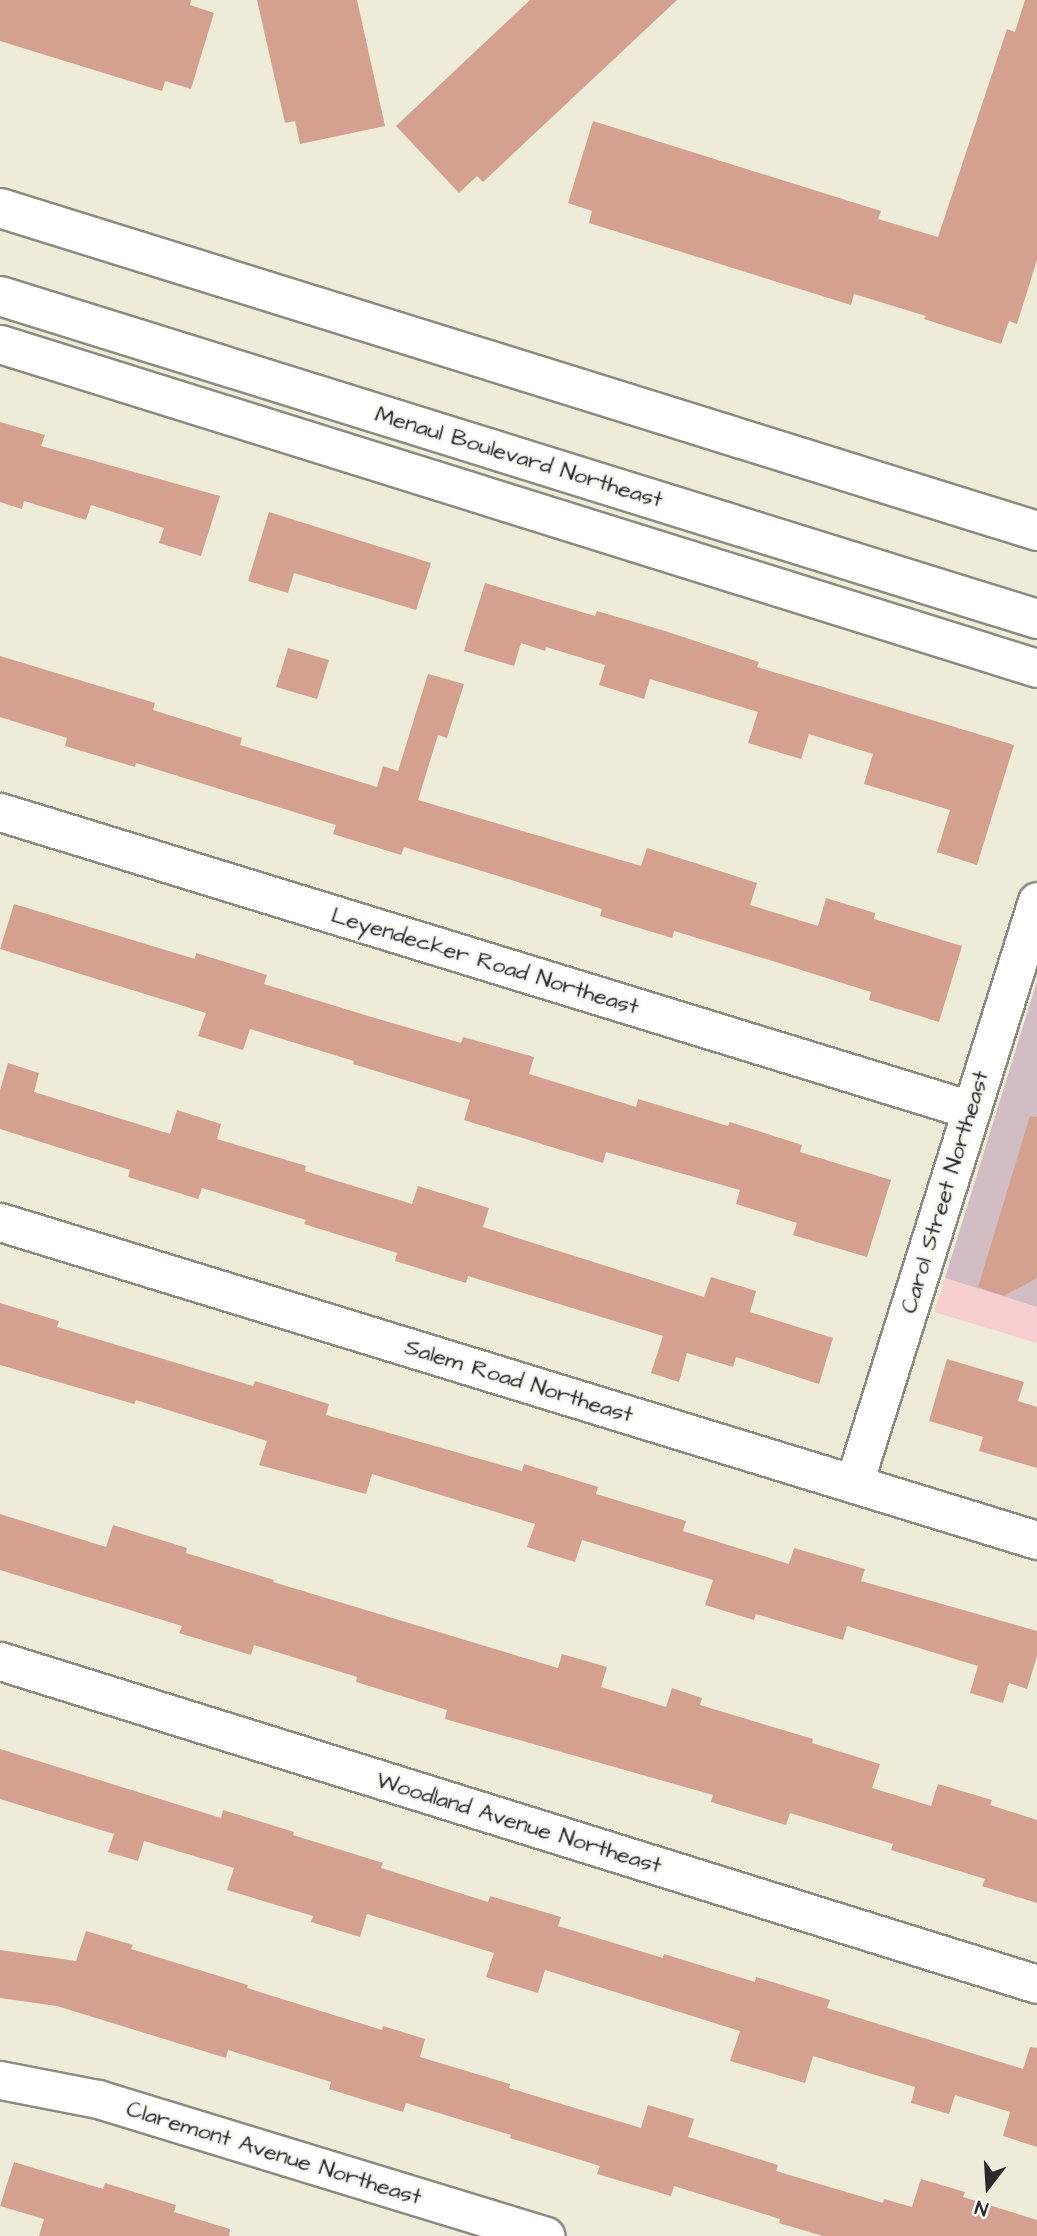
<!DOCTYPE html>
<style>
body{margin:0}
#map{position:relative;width:1037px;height:2236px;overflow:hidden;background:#eeebd8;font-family:"Architects Daughter",sans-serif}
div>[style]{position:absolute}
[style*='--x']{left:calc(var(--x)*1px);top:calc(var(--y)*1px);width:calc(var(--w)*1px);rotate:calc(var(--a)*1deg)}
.built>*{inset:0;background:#f7cfd0}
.industrial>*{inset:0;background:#d2bdc5}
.building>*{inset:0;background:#d4a191}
.roads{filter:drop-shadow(2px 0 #8c8b82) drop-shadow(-2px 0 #8c8b82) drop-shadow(0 2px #8c8b82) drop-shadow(0 -2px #8c8b82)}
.minor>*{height:37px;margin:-18.5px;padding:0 18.5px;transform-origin:18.5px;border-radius:18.5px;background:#fff}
.secondary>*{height:38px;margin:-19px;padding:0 19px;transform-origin:19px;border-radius:19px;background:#fff}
span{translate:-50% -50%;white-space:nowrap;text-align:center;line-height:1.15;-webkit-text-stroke:5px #f6f6f2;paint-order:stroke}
.street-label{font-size:23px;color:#2b2b2b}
.north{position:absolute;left:953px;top:2152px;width:70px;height:70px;-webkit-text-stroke:5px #f6f6f2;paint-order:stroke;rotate:197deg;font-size:19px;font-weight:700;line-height:28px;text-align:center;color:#2b2b2b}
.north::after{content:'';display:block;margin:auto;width:24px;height:32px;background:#2b2b2b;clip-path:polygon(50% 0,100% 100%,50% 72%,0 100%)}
</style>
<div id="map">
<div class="built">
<i style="clip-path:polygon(945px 1278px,1037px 1307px,1037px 1343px,934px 1312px)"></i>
</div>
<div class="industrial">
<i style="clip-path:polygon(1037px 981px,1037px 1307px,945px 1278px)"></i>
</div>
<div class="building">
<i style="clip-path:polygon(0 0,191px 0,190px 5px,214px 13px,191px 89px,165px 81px,162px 91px,0 41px)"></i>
<i style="clip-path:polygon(257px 0,357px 0,385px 126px,300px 144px,295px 121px,285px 123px)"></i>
<i style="clip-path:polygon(530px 0,677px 0,483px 182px,477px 176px,459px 193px,396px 126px)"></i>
<i style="clip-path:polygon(1025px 0,1037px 0,1037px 260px,1017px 324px,1009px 321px,1001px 344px,924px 319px,926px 316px,854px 294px,851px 305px,589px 223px,592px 211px,568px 203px,593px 121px,881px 211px,878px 219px,938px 237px,1007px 29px,1015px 32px)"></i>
<i style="clip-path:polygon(0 422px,45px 435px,41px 446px,220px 496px,201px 556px,159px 543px,164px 528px,91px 505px,86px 520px,24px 501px,22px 509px,0 502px)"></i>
<i style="clip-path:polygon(269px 512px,431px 563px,416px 610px,294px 573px,288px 593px,248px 581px)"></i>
<i style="clip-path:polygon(485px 583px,595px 616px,597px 611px,665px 631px,759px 662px,757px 667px,1014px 745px,977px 865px,937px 852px,950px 810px,864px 784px,873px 754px,809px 734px,801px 759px,748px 743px,758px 712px,650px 679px,644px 699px,599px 685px,605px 665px,546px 647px,545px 651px,521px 643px,514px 666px,464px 651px)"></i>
<i style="clip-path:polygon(288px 648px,329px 660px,317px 699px,276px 687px)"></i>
<i style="clip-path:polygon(0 656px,155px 703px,153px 710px,242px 738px,240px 745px,377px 787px,383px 766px,398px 771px,428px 674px,464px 684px,447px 738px,438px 735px,418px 800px,641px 866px,647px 848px,695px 863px,757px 883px,750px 905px,818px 926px,826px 898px,875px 913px,874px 919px,962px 946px,939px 1022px,869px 1000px,871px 992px,779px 963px,674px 931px,672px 938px,600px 916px,602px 909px,508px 879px,404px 847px,401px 855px,333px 834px,336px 825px,136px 763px,135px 767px,65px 746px,67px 738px,0 717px)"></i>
<i style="clip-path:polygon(14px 904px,195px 959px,196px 953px,267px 975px,264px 984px,368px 1016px,461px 1043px,463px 1037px,534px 1057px,529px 1074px,636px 1107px,638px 1099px,728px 1126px,730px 1122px,802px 1145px,800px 1152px,891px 1180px,867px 1257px,793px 1235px,797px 1223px,736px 1204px,740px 1190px,606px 1152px,603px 1163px,464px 1120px,470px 1100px,353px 1064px,354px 1061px,250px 1029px,243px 1050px,198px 1036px,206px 1013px,0 949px)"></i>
<i style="clip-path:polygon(8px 1063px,39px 1073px,34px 1092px,170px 1134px,177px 1110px,221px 1124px,217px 1139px,306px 1166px,305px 1171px,412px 1204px,418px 1186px,489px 1208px,483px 1227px,704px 1297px,711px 1277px,756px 1291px,750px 1312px,833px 1338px,819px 1384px,736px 1357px,733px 1367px,687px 1353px,679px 1382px,651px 1373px,663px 1336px,468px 1276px,466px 1283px,395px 1261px,397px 1253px,304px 1224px,306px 1220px,202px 1188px,198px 1199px,128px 1177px,130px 1170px,0 1129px,0 1090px)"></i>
<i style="clip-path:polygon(1030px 1116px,1037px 1117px,1037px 1278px,1004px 1296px,978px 1287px)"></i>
<i style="clip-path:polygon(0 1303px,59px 1321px,57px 1327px,253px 1386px,255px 1381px,329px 1404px,326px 1415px,522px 1471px,524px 1464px,598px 1487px,596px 1494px,686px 1521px,683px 1531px,789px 1564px,794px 1548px,865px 1569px,861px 1581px,1037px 1631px,1037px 1656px,1027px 1689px,1009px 1683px,1003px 1703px,970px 1693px,978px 1666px,847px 1626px,843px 1640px,756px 1614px,754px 1620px,705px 1605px,713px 1580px,582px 1540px,575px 1562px,527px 1547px,535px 1524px,372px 1474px,366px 1494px,259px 1465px,267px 1441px,136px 1400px,134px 1404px,0 1365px)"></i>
<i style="clip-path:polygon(947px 1359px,1024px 1382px,1018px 1401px,1037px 1407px,1037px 1468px,979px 1451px,983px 1437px,929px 1421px)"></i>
<i style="clip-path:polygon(0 1514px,106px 1547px,113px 1525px,187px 1548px,186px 1553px,274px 1580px,273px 1582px,558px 1668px,562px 1654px,607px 1667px,601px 1687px,666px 1707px,672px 1688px,702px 1698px,700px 1705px,813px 1739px,812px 1743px,880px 1764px,872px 1788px,931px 1806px,938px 1784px,992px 1800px,990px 1805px,1037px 1820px,1037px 1903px,982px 1886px,985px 1879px,891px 1850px,893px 1844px,790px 1813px,786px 1825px,711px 1802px,713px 1795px,445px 1719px,447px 1710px,356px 1682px,357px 1677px,254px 1645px,251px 1655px,179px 1633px,182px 1626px,0 1570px)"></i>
<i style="clip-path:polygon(0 1749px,221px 1818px,223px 1810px,294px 1832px,293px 1835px,383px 1863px,381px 1868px,488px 1902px,490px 1896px,561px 1917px,558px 1926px,663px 1958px,664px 1954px,755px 1982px,756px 1977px,830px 2000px,827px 2008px,1023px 2069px,1030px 2047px,1037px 2048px,1037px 2147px,1003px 2136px,1010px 2112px,955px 2095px,949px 2114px,911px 2103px,915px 2087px,813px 2056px,805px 2083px,730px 2061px,740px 2031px,545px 1970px,538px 1993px,486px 1977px,494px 1953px,367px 1914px,360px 1937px,311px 1922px,313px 1916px,227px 1890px,234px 1868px,144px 1841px,138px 1861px,108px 1852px,114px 1834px,0 1799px)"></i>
<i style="clip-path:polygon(86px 1931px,133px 1945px,131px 1949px,248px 1985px,247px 1988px,382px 2030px,383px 2026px,425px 2039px,420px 2057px,510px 2084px,509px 2088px,641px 2128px,648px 2105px,694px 2119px,688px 2137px,778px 2165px,776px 2171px,883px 2203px,884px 2199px,912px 2207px,921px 2179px,965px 2192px,963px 2197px,1037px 2220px,1037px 2236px,823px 2236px,779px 2223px,780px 2219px,674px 2186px,671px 2196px,597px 2174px,600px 2166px,510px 2138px,511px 2135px,406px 2103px,403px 2112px,329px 2089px,331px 2082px,228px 2050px,226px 2058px,57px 2006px,0 1998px,0 1950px,76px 1961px)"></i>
<i style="clip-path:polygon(14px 2162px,103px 2189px,105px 2183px,176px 2205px,174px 2212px,230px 2229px,229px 2236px,39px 2236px,44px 2219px,0 2206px)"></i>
</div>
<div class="roads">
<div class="minor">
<i style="--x:0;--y:344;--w:1086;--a:17.35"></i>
<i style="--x:0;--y:812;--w:1016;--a:17.06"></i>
<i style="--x:0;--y:1222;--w:1085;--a:17.05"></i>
<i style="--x:854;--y:1483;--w:610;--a:-72.55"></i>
<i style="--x:0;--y:1661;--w:1086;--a:17.3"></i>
<i style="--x:0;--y:2080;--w:100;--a:11"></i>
<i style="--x:98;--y:2099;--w:468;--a:17"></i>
</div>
<div class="secondary">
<i style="--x:0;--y:208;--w:1086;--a:17.3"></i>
<i style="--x:0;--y:296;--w:1086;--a:17.3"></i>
</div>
</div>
<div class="street-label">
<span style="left:519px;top:457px;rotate:17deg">Menaul Boulevard Northeast</span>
<span style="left:485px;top:961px;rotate:17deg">Leyendecker Road Northeast</span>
<span style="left:945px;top:1192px;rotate:-73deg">Carol Street Northeast</span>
<span style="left:519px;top:1381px;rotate:17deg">Salem Road Northeast</span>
<span style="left:519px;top:1823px;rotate:17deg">Woodland Avenue Northeast</span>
<span style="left:274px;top:2153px;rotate:17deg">Claremont Avenue Northeast</span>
</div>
<div class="north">N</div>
</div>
